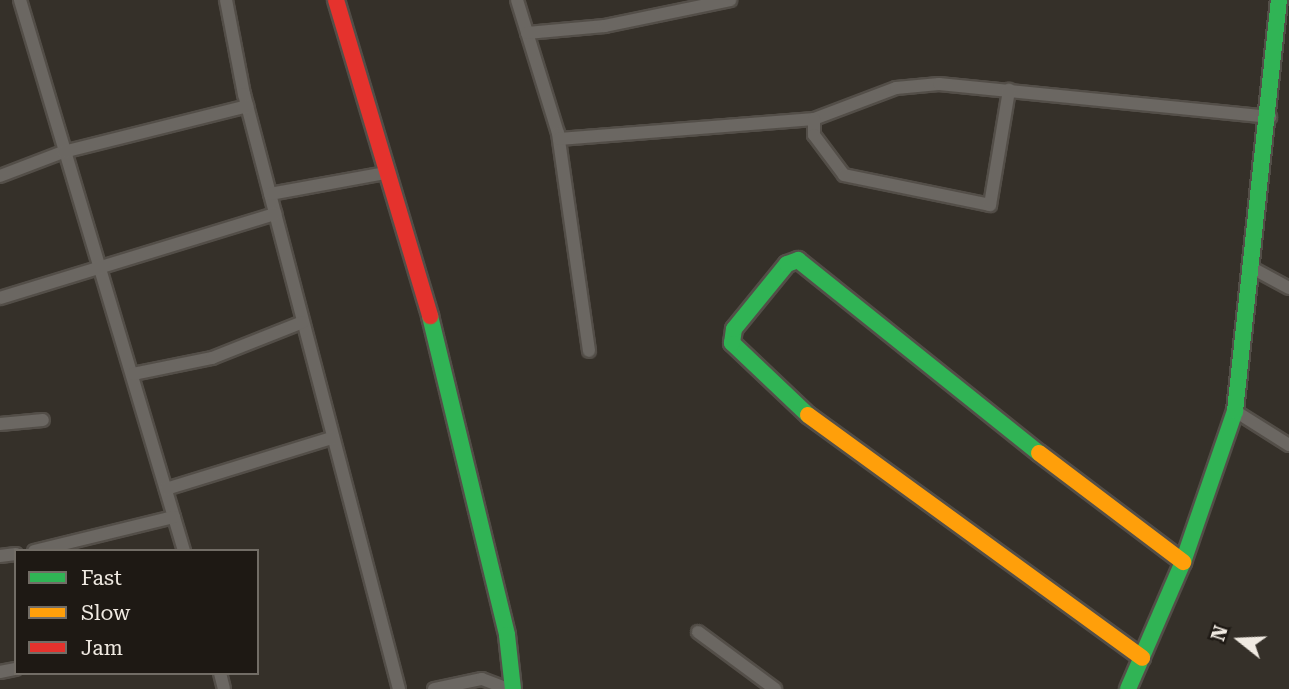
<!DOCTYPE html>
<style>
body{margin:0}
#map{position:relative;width:1289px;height:689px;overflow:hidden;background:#353029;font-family:"Roboto Serif",serif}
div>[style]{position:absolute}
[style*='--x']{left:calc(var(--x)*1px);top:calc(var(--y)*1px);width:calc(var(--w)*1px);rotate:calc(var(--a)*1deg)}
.roads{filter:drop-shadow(2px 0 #534e48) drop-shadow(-2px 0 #534e48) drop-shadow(0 2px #534e48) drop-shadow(0 -2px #534e48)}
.street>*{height:12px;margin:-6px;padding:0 6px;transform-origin:6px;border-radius:6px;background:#6b6762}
.fast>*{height:16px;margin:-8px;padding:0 8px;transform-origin:8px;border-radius:8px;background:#30b455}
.slow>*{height:16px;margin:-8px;padding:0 8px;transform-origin:8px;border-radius:8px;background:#ff9f0a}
.jam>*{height:16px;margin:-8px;padding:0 8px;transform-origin:8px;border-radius:8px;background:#e5322d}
span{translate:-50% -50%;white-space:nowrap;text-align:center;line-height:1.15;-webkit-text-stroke:7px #1e1914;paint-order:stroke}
.legend{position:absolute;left:14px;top:549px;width:245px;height:126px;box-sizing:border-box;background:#1e1914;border:2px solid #726d66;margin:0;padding:9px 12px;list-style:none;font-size:21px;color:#f0eae2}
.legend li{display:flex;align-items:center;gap:14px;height:35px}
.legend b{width:35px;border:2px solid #726d66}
.north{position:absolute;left:1205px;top:605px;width:70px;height:70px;-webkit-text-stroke:5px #1e1914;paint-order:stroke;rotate:288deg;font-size:19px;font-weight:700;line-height:28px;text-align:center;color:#f0eae2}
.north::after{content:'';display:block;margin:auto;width:24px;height:32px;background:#f0eae2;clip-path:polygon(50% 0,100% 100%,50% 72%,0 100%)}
</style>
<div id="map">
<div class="roads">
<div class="street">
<i style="--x:20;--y:0;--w:575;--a:73.42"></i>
<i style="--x:226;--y:0;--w:96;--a:79.2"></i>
<i style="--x:244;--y:94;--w:615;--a:75.4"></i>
<i style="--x:517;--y:0;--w:139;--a:72.9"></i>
<i style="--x:558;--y:133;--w:220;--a:81.9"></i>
<i style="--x:527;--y:33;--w:78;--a:-5.1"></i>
<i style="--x:605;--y:26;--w:128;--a:-11.7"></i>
<i style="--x:814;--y:119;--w:88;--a:-20.7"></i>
<i style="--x:896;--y:88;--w:43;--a:-5.3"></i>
<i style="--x:939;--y:84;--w:333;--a:5.7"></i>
<i style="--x:559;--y:139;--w:256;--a:-4.5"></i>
<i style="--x:814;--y:119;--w:16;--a:90"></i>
<i style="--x:814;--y:135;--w:50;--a:53.1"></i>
<i style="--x:844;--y:175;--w:149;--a:11.6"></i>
<i style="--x:990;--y:205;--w:117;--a:-80.6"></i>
<i style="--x:0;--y:176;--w:67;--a:-20.9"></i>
<i style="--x:63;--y:152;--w:190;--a:-14"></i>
<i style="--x:270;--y:194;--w:118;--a:-10.3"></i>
<i style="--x:1252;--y:268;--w:42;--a:28.4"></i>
<i style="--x:0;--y:298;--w:288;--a:-17"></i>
<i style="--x:133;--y:374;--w:81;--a:-11.4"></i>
<i style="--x:212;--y:358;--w:98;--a:-21.6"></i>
<i style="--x:1235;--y:411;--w:64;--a:32.2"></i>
<i style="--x:0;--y:424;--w:43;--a:-5.3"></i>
<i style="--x:166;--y:489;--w:174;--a:-17.1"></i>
<i style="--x:34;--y:551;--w:144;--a:-13.7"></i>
<i style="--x:0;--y:556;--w:16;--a:-7"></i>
<i style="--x:698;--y:632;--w:96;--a:36.5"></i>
<i style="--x:0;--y:672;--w:16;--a:-11"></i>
<i style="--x:220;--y:673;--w:16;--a:76"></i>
<i style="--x:434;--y:689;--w:49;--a:-11.8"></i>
<i style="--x:482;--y:679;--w:28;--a:21"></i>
</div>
<div class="fast">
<i style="--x:430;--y:316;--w:328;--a:76.4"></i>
<i style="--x:507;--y:635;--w:54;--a:83.7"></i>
<i style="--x:808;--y:415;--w:105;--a:-136.5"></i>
<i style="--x:732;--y:343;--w:14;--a:-82"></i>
<i style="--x:734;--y:329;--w:84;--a:-50.8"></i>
<i style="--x:787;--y:264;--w:12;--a:-20"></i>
<i style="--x:798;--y:260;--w:309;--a:38.7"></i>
<i style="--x:1128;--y:689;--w:138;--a:-66.6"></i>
<i style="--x:1183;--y:562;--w:160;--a:-71"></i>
<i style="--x:1235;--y:411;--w:413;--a:-83.9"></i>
</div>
<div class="slow">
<i style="--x:808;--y:415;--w:413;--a:36"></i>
<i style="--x:1039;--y:453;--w:181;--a:37.1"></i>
</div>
<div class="jam">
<i style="--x:336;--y:0;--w:330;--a:73.4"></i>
</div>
</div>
<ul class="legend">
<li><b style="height:9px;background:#30b455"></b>Fast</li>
<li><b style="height:9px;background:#ff9f0a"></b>Slow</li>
<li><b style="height:9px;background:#e5322d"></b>Jam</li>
</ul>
<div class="north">N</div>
</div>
